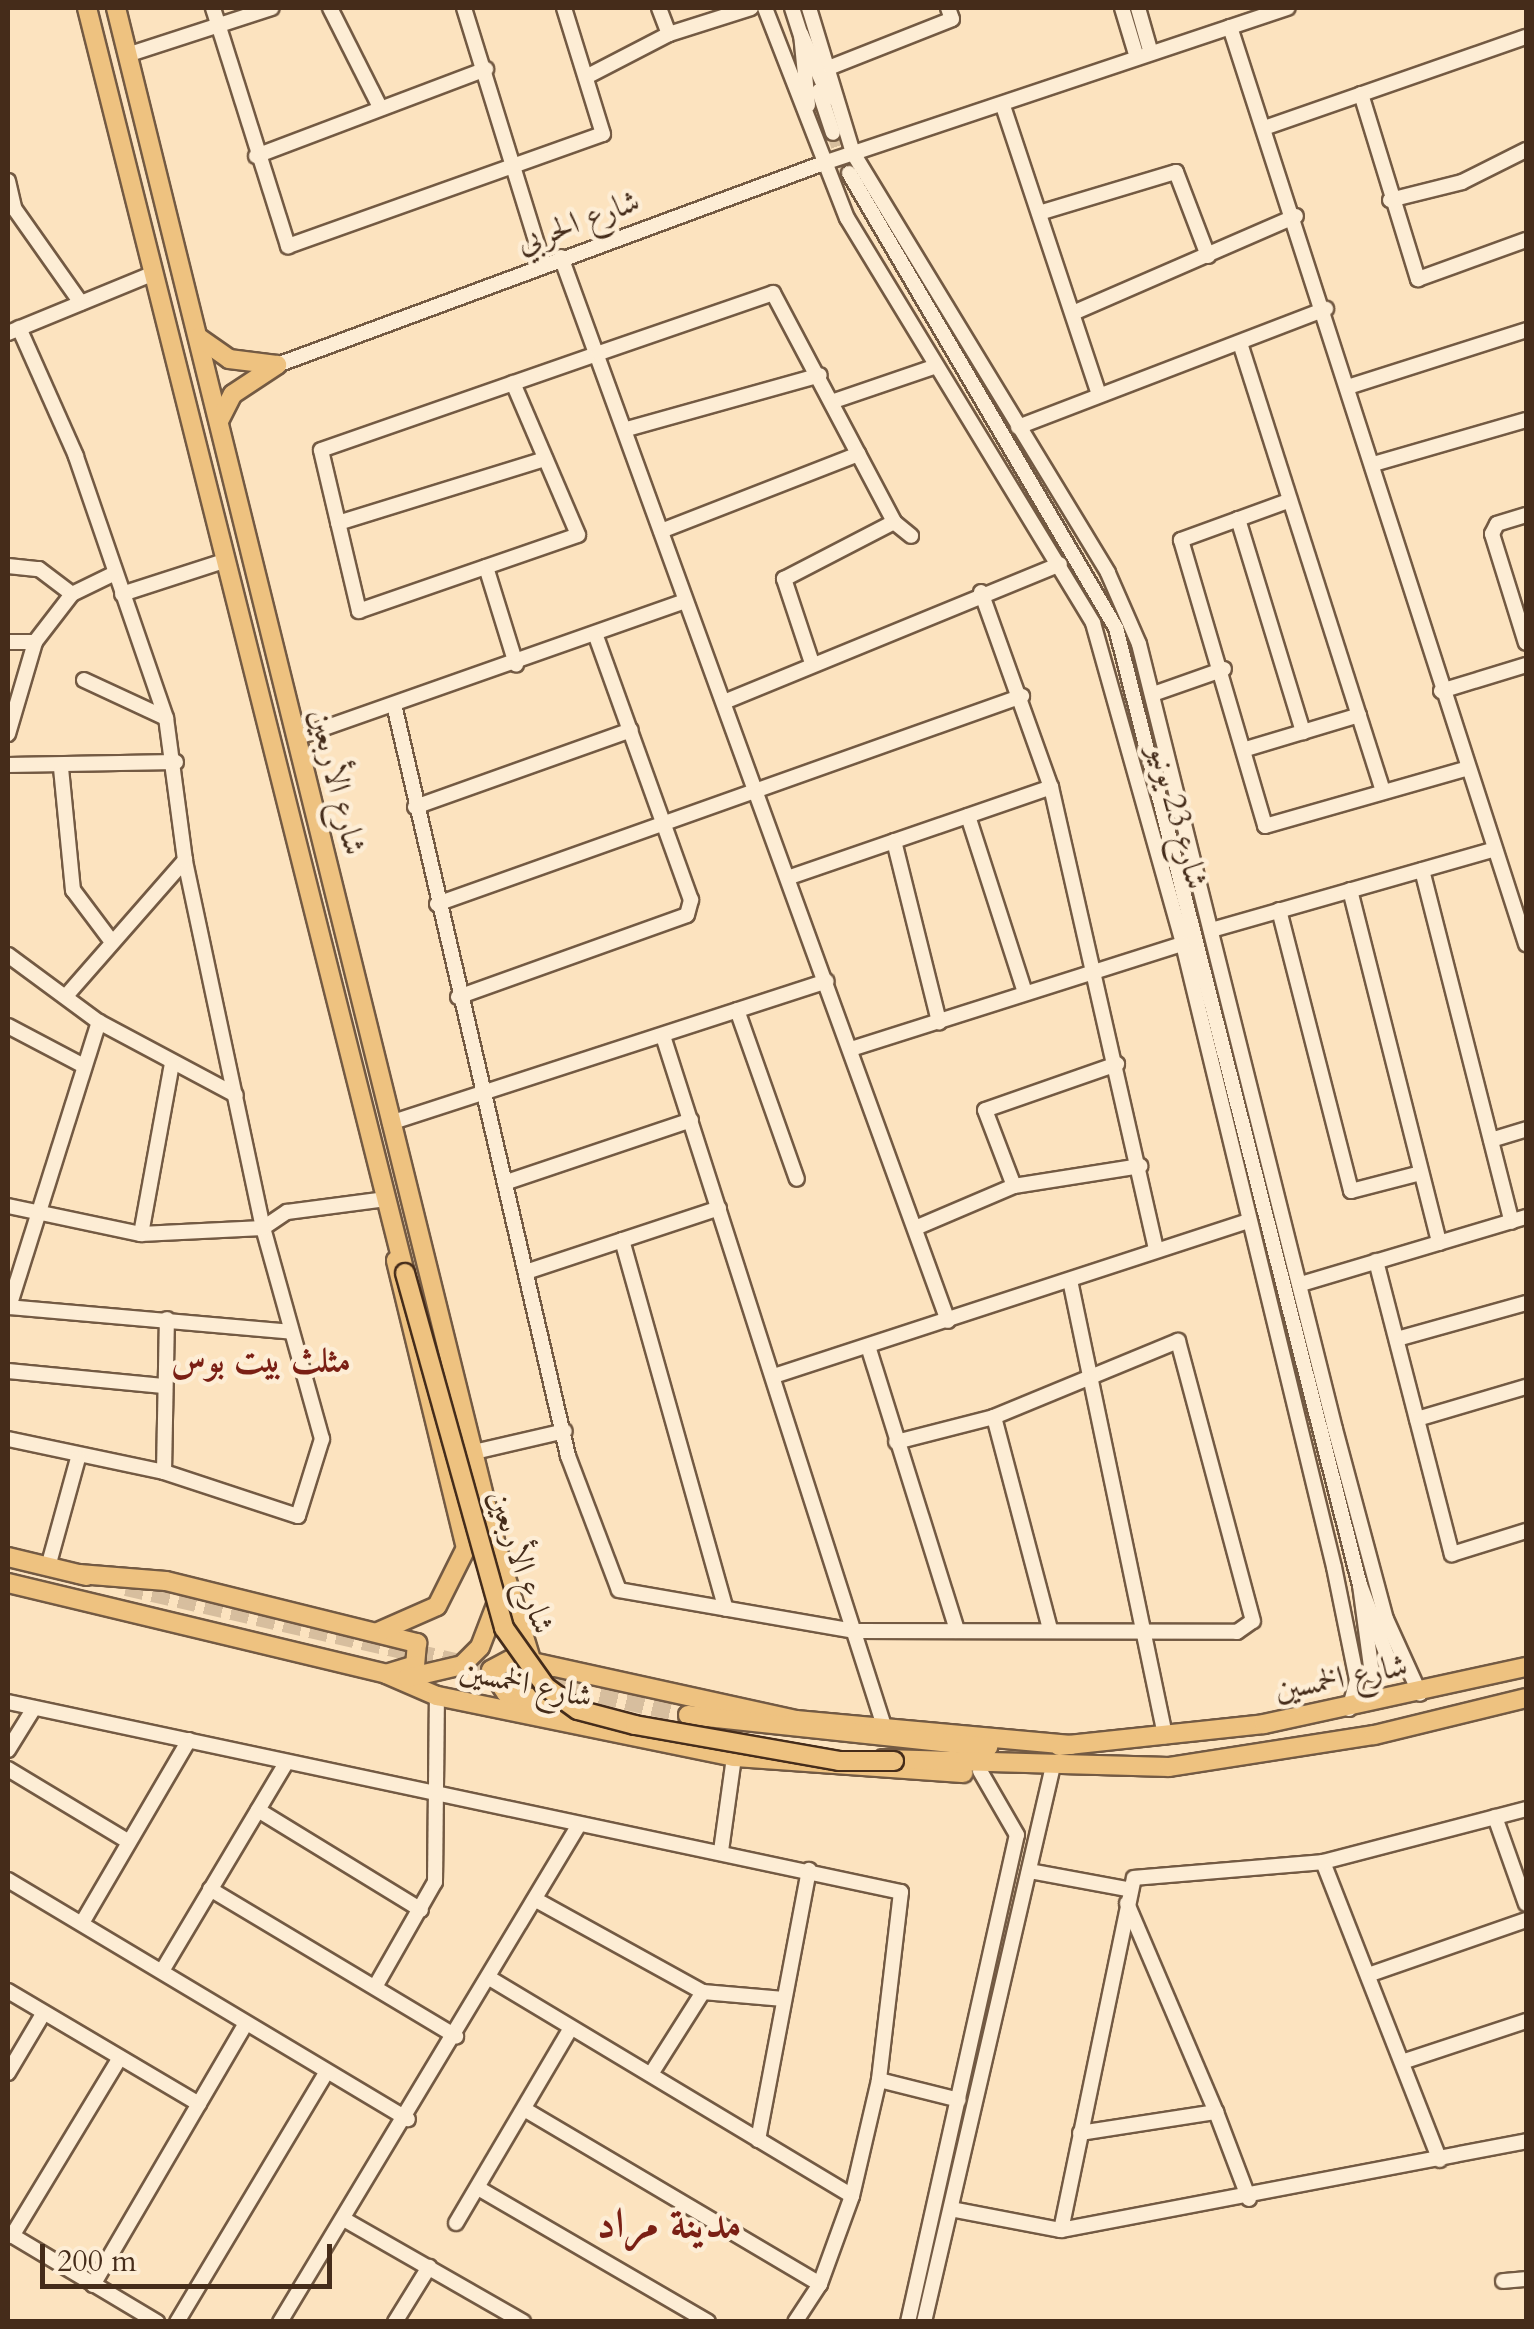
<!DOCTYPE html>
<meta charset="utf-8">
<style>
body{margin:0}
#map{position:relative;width:1534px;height:2329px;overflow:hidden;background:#fce3bf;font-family:Cardo,Amiri,serif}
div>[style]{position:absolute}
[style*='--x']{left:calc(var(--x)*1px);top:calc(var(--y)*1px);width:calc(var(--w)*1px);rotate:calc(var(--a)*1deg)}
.minor-tunnel>*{height:14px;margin-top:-7px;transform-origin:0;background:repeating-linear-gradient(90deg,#d7be9e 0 14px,transparent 0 21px)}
.major-tunnel>*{height:18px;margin-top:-9px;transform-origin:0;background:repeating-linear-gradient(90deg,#d7be9e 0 18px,transparent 0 27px)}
.roads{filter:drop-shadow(2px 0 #735a43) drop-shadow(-2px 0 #735a43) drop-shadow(0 2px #735a43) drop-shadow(0 -2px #735a43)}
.minor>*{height:14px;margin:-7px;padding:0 7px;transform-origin:7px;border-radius:7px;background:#fdedd5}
.major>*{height:18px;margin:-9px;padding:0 9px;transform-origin:9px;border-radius:9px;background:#eec280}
.bridges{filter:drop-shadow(2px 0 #452c1a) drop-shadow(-2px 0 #452c1a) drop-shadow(0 2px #452c1a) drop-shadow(0 -2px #452c1a)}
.major-bridge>*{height:18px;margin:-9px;padding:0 9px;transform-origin:9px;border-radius:9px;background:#eec280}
span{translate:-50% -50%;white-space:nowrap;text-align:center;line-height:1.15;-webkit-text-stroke:9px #fdedd5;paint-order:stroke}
.street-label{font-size:32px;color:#452c1a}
.neighbourhood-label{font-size:35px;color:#7a1f14;font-weight:700}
.district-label{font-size:42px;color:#7a1f14;font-weight:700}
.frame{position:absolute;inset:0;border:10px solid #452c1a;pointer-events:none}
.scale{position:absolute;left:40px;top:2244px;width:292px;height:45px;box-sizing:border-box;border:5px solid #452c1a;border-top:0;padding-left:12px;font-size:30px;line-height:35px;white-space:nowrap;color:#452c1a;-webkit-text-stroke:8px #fdedd5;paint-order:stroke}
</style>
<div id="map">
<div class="minor-tunnel">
<i style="--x:833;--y:133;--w:36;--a:69"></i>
</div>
<div class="major-tunnel">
<i style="--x:126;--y:1587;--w:576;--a:12.83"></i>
</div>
<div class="roads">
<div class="minor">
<i style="--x:213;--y:8;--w:250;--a:72.5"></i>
<i style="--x:288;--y:246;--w:334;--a:-19.6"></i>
<i style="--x:603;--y:134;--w:132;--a:-107.2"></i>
<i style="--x:330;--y:8;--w:111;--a:63.2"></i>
<i style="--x:464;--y:8;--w:267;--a:72.8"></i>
<i style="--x:659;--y:8;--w:28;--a:69"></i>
<i style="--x:765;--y:8;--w:225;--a:68.7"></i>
<i style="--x:847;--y:218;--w:474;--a:58.7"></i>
<i style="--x:1093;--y:623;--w:333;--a:74.3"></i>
<i style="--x:1183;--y:944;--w:641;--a:76.38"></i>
<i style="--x:1334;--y:1567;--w:115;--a:78.5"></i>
<i style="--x:1357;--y:1680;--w:30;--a:105"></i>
<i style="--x:792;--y:8;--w:36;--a:72"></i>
<i style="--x:809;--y:8;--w:152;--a:73.1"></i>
<i style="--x:853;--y:153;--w:491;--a:58.7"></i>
<i style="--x:1108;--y:573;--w:77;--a:66.4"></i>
<i style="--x:1139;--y:644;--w:809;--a:75.98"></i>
<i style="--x:1335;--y:1429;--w:197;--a:75"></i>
<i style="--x:1386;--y:1619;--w:82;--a:65.6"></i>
<i style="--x:1122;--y:8;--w:45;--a:73.2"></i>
<i style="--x:1138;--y:8;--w:40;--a:74"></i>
<i style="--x:1230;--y:27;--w:964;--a:72.11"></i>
<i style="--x:127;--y:55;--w:152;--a:-18"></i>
<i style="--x:831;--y:67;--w:130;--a:-21.6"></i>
<i style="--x:952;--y:19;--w:12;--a:-110"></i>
<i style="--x:586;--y:77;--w:93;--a:-27.4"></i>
<i style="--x:669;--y:34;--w:86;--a:-17.6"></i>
<i style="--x:819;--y:91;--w:44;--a:71.6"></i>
<i style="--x:1361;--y:94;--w:194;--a:72.9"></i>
<i style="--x:1418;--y:279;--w:115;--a:-19.9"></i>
<i style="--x:808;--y:105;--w:71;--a:-95.6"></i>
<i style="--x:801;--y:34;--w:69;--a:66"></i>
<i style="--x:1003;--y:106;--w:301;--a:71.6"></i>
<i style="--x:1267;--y:127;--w:274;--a:-19.2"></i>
<i style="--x:256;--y:156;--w:246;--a:-20.7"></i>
<i style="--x:849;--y:173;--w:528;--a:59.6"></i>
<i style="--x:1116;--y:628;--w:988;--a:75.7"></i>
<i style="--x:1360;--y:1585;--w:90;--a:69.1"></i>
<i style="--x:8;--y:181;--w:28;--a:77"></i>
<i style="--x:14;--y:208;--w:116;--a:54.8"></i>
<i style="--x:1390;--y:200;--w:74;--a:-14"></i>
<i style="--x:1462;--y:182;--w:72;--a:-26.6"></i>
<i style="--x:1039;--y:213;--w:143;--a:-16.7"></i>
<i style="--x:1176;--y:172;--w:90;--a:69.1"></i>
<i style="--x:561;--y:257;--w:1132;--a:70.01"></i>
<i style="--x:1073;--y:313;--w:243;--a:-23.5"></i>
<i style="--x:8;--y:333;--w:158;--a:-22.3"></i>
<i style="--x:1240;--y:343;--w:471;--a:72.3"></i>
<i style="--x:277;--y:365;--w:580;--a:-20.28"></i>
<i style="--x:821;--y:164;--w:492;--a:-18.5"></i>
<i style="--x:513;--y:383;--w:165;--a:66.8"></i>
<i style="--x:578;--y:535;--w:232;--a:160.9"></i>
<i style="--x:359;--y:611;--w:165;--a:-103.3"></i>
<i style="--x:321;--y:450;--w:294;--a:-19.2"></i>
<i style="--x:599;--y:353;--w:184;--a:-19"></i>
<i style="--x:773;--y:293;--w:259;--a:62.1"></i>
<i style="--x:894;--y:522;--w:22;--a:39"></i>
<i style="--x:1351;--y:386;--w:184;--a:-17.7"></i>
<i style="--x:834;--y:401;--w:108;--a:-18.9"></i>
<i style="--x:1018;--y:427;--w:330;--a:-21"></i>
<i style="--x:627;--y:429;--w:200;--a:-15.6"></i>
<i style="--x:1377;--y:463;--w:155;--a:-16.1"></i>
<i style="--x:1288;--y:501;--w:114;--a:160"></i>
<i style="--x:1181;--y:540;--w:298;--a:73.6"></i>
<i style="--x:1265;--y:826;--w:208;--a:-15.9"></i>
<i style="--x:1526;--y:515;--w:30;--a:163"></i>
<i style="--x:1497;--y:524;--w:11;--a:117"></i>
<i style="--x:1492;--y:534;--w:114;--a:72.7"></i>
<i style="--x:1238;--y:519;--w:223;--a:73"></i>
<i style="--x:338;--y:523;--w:217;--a:-17.2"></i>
<i style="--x:661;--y:531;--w:212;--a:-21.3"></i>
<i style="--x:8;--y:566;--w:31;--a:6"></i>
<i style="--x:39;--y:569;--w:41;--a:37.1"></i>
<i style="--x:486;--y:567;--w:102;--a:72.8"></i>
<i style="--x:981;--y:592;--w:207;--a:70.3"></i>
<i style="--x:1051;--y:787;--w:474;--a:77.2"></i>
<i style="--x:122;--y:594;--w:110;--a:-17.9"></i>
<i style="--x:8;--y:642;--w:27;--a:0"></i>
<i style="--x:812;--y:663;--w:89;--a:-108.4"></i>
<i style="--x:784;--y:579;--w:124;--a:-27.4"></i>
<i style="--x:84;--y:680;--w:90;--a:24.9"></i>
<i style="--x:1441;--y:691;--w:89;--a:-17"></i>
<i style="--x:1156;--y:693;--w:72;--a:-19.4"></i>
<i style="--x:724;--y:702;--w:363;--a:-22.3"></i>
<i style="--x:395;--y:709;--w:767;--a:76.96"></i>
<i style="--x:568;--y:1456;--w:143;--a:69.2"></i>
<i style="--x:619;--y:1590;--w:240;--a:9.9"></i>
<i style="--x:855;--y:1631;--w:382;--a:0.1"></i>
<i style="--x:1237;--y:1632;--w:19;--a:-35"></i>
<i style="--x:1253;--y:1621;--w:290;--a:-105"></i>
<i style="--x:1178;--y:1341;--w:199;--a:157.6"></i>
<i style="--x:994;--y:1417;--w:101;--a:165.7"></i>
<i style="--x:8;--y:734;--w:96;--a:-73.6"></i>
<i style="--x:35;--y:642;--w:61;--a:-52.4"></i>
<i style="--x:72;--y:594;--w:48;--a:-26"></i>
<i style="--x:296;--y:738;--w:410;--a:-19.4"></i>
<i style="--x:1246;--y:749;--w:118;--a:-16.7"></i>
<i style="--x:8;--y:765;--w:168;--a:-1"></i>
<i style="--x:61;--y:768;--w:123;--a:84.4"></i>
<i style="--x:73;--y:890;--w:60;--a:53.1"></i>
<i style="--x:415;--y:807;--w:229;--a:-19.6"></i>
<i style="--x:968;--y:816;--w:185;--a:72.1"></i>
<i style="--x:894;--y:841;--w:187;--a:76"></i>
<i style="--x:1422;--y:870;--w:363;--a:75.7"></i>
<i style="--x:793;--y:876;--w:273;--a:-19"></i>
<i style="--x:1350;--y:890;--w:364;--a:75.8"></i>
<i style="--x:437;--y:904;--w:621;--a:-19.57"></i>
<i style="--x:1279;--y:910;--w:290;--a:75.6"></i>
<i style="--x:1351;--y:1191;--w:72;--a:-14.4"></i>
<i style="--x:1215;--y:929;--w:289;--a:-15.9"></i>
<i style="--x:8;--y:955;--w:113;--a:36.4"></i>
<i style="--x:99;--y:1022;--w:155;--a:28.1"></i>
<i style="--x:66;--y:996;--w:181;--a:-48.8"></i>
<i style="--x:458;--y:997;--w:243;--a:-19.7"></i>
<i style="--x:687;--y:915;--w:16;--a:-75"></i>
<i style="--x:691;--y:900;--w:281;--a:-109.8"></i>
<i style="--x:737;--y:1010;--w:179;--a:70.5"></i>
<i style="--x:8;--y:1026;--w:84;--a:27.8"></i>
<i style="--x:663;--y:1036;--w:728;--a:72.24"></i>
<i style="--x:851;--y:1049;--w:348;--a:-17.6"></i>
<i style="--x:390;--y:1123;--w:459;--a:-18"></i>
<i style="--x:1491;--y:1140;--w:37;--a:-17"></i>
<i style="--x:510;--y:1181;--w:191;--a:-18.6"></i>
<i style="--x:1014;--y:1186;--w:81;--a:-110.9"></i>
<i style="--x:985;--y:1110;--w:140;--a:-19.2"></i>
<i style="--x:8;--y:1206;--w:136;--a:11.9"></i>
<i style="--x:141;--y:1234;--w:122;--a:-2.8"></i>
<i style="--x:263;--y:1228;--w:29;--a:-34"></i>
<i style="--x:287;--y:1212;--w:100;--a:-7.5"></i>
<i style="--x:920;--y:1226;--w:102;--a:-23.1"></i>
<i style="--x:1014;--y:1186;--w:128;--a:-9"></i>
<i style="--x:141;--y:1234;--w:174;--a:-79.7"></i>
<i style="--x:622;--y:1240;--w:383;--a:74.3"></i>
<i style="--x:1376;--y:1261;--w:303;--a:75.5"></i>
<i style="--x:1452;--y:1554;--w:77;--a:-17.3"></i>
<i style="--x:532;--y:1270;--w:197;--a:-18.3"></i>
<i style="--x:1301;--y:1284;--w:235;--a:-16.6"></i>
<i style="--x:1071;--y:1285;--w:461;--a:78.2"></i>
<i style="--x:8;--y:1307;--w:284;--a:5"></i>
<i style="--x:9;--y:1307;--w:299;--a:-72.5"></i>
<i style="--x:1397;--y:1339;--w:134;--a:-15.6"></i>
<i style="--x:868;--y:1346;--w:298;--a:72.6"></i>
<i style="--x:8;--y:1371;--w:156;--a:5.5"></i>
<i style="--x:774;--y:1376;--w:498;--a:-18.1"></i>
<i style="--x:994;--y:1417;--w:219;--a:75.2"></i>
<i style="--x:1417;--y:1419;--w:114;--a:-16.4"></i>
<i style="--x:8;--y:1439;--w:159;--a:11.9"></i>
<i style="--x:164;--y:1472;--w:141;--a:18.2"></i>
<i style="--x:298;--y:1516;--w:81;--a:-72.7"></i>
<i style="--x:322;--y:1439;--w:219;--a:-105.6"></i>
<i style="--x:263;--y:1228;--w:376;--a:-102"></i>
<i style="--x:185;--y:860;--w:143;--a:-97.6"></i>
<i style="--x:166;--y:718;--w:277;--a:-109"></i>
<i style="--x:76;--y:456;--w:140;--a:-114"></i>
<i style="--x:474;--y:1452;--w:93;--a:-13"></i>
<i style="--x:164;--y:1472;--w:153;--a:-88.9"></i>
<i style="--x:48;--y:1567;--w:113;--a:-74.6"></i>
<i style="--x:1360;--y:1585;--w:90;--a:82.3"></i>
<i style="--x:8;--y:1702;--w:913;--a:12.01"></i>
<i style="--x:901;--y:1892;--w:189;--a:96.7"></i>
<i style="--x:879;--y:2080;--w:119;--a:103.1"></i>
<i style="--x:852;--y:2196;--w:94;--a:110"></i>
<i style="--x:820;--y:2284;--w:45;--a:123.3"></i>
<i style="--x:8;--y:1750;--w:49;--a:-58.2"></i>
<i style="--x:8;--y:1769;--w:141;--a:31.1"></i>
<i style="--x:258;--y:1810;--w:191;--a:31.5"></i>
<i style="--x:1495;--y:1817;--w:92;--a:70.4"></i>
<i style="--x:721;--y:1851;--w:95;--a:-82.1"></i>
<i style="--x:1323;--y:1862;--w:320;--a:68.6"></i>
<i style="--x:1029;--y:1871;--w:100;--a:10.4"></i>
<i style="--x:8;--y:1880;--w:466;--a:30.9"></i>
<i style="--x:210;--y:1889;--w:287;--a:30.9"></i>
<i style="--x:538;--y:1901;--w:188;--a:28.9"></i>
<i style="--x:703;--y:1992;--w:81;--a:4.9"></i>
<i style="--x:82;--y:1923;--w:212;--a:-59.7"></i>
<i style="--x:162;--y:1971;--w:240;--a:-59.2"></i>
<i style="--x:1368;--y:1975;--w:167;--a:-19.2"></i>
<i style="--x:491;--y:1979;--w:421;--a:31"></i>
<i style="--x:375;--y:1987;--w:121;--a:-60.3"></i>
<i style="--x:435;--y:1882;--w:186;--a:-89.4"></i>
<i style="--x:8;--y:1991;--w:222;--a:30.6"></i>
<i style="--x:1402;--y:2062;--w:131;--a:-18.3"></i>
<i style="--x:8;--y:2073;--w:69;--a:-59.3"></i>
<i style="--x:651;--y:2074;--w:97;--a:-57.6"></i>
<i style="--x:879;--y:2080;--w:82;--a:14"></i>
<i style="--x:524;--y:2109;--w:344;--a:30.6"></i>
<i style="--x:1216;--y:2112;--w:93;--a:69.2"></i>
<i style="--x:1080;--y:2133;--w:138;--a:-8.8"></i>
<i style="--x:1216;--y:2112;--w:227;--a:-113.1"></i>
<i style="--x:758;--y:2140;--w:275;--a:-79.3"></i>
<i style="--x:478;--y:2188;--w:266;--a:30.2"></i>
<i style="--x:956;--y:2210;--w:107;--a:10.8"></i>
<i style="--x:1061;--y:2230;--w:473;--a:-10.8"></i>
<i style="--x:347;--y:2221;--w:203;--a:29.8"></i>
<i style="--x:456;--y:2223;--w:226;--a:-59.5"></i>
<i style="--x:1061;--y:2230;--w:359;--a:-78.3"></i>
<i style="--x:1134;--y:1878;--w:190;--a:-4.8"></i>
<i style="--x:1323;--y:1862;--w:210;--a:-14.6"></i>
<i style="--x:8;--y:2233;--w:174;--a:30.9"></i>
<i style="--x:12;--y:2236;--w:207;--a:-58.8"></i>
<i style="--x:1503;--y:2281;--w:23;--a:-5"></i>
<i style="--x:93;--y:2285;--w:303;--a:-59.7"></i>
<i style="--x:177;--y:2322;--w:292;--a:-59.1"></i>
<i style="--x:280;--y:2322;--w:576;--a:-58.99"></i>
<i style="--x:395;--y:2322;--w:65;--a:-58.3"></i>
<i style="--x:908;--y:2322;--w:499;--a:-77.4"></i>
<i style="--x:1017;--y:1835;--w:74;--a:-120"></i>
<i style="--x:924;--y:2322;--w:571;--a:-76.94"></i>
</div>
<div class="major">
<i style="--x:87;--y:8;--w:1304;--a:75.89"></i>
<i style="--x:116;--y:8;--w:1583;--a:76.11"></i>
<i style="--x:496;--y:1545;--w:123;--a:73"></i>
<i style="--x:532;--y:1663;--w:18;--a:16"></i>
<i style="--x:198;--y:337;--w:38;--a:35"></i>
<i style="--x:229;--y:359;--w:48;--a:7.1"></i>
<i style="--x:219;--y:421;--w:30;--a:-63"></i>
<i style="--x:233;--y:394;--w:53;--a:-33.4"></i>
<i style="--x:8;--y:1557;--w:81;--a:13.5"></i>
<i style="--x:79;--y:1574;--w:87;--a:4.6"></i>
<i style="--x:166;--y:1581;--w:259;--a:13.9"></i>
<i style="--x:417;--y:1643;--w:22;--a:95"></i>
<i style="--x:415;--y:1665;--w:30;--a:163"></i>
<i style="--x:8;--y:1583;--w:389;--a:13.5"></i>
<i style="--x:386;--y:1674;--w:56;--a:23.3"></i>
<i style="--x:437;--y:1696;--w:303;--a:11.6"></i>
<i style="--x:734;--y:1757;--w:230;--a:4"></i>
<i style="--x:378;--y:1632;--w:64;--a:-23.8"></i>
<i style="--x:437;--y:1606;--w:65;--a:-63.4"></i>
<i style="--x:466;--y:1548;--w:296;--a:-103.7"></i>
<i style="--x:407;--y:1678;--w:57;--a:-13.3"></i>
<i style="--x:462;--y:1665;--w:25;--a:-45"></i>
<i style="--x:480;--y:1647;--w:50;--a:-69"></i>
<i style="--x:576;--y:1707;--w:71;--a:-168.7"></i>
<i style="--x:506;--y:1693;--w:27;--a:-123"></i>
<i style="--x:491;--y:1670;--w:26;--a:-28"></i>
<i style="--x:514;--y:1658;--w:289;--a:12.4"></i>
<i style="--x:796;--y:1720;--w:276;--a:5.2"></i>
<i style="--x:688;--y:1715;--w:302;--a:6.1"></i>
<i style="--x:1059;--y:1746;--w:206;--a:-6.1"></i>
<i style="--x:1264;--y:1724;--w:268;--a:-12.3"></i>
<i style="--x:883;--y:1759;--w:286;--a:1.6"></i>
<i style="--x:1169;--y:1767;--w:207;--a:-8.9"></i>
<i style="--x:1374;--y:1735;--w:156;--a:-13.7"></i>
</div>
</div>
<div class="bridges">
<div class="major-bridge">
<i style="--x:405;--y:1273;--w:369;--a:74.4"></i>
<i style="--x:504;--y:1628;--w:72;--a:54.6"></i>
<i style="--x:546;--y:1687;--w:39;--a:36"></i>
<i style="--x:578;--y:1710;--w:59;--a:14.7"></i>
<i style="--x:635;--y:1725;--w:207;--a:10"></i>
<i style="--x:839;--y:1761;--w:55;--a:0"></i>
</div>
</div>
<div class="street-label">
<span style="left:578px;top:222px;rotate:-20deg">شارع الحربي</span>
<span style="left:337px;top:782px;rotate:76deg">شارع الأربعين</span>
<span style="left:1178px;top:817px;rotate:75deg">شارع 23 يونيو</span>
<span style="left:521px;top:1562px;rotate:72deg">شارع الأربعين</span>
<span style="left:1341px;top:1678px;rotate:-11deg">شارع الخمسين</span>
<span style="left:526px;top:1684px;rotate:12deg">شارع الخمسين</span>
</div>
<div class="neighbourhood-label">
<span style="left:261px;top:1360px">مثلث بيت بوس</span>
</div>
<div class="district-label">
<span style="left:669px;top:2224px">مدينة مراد</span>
</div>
<div class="frame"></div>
<div class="scale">200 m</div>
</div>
